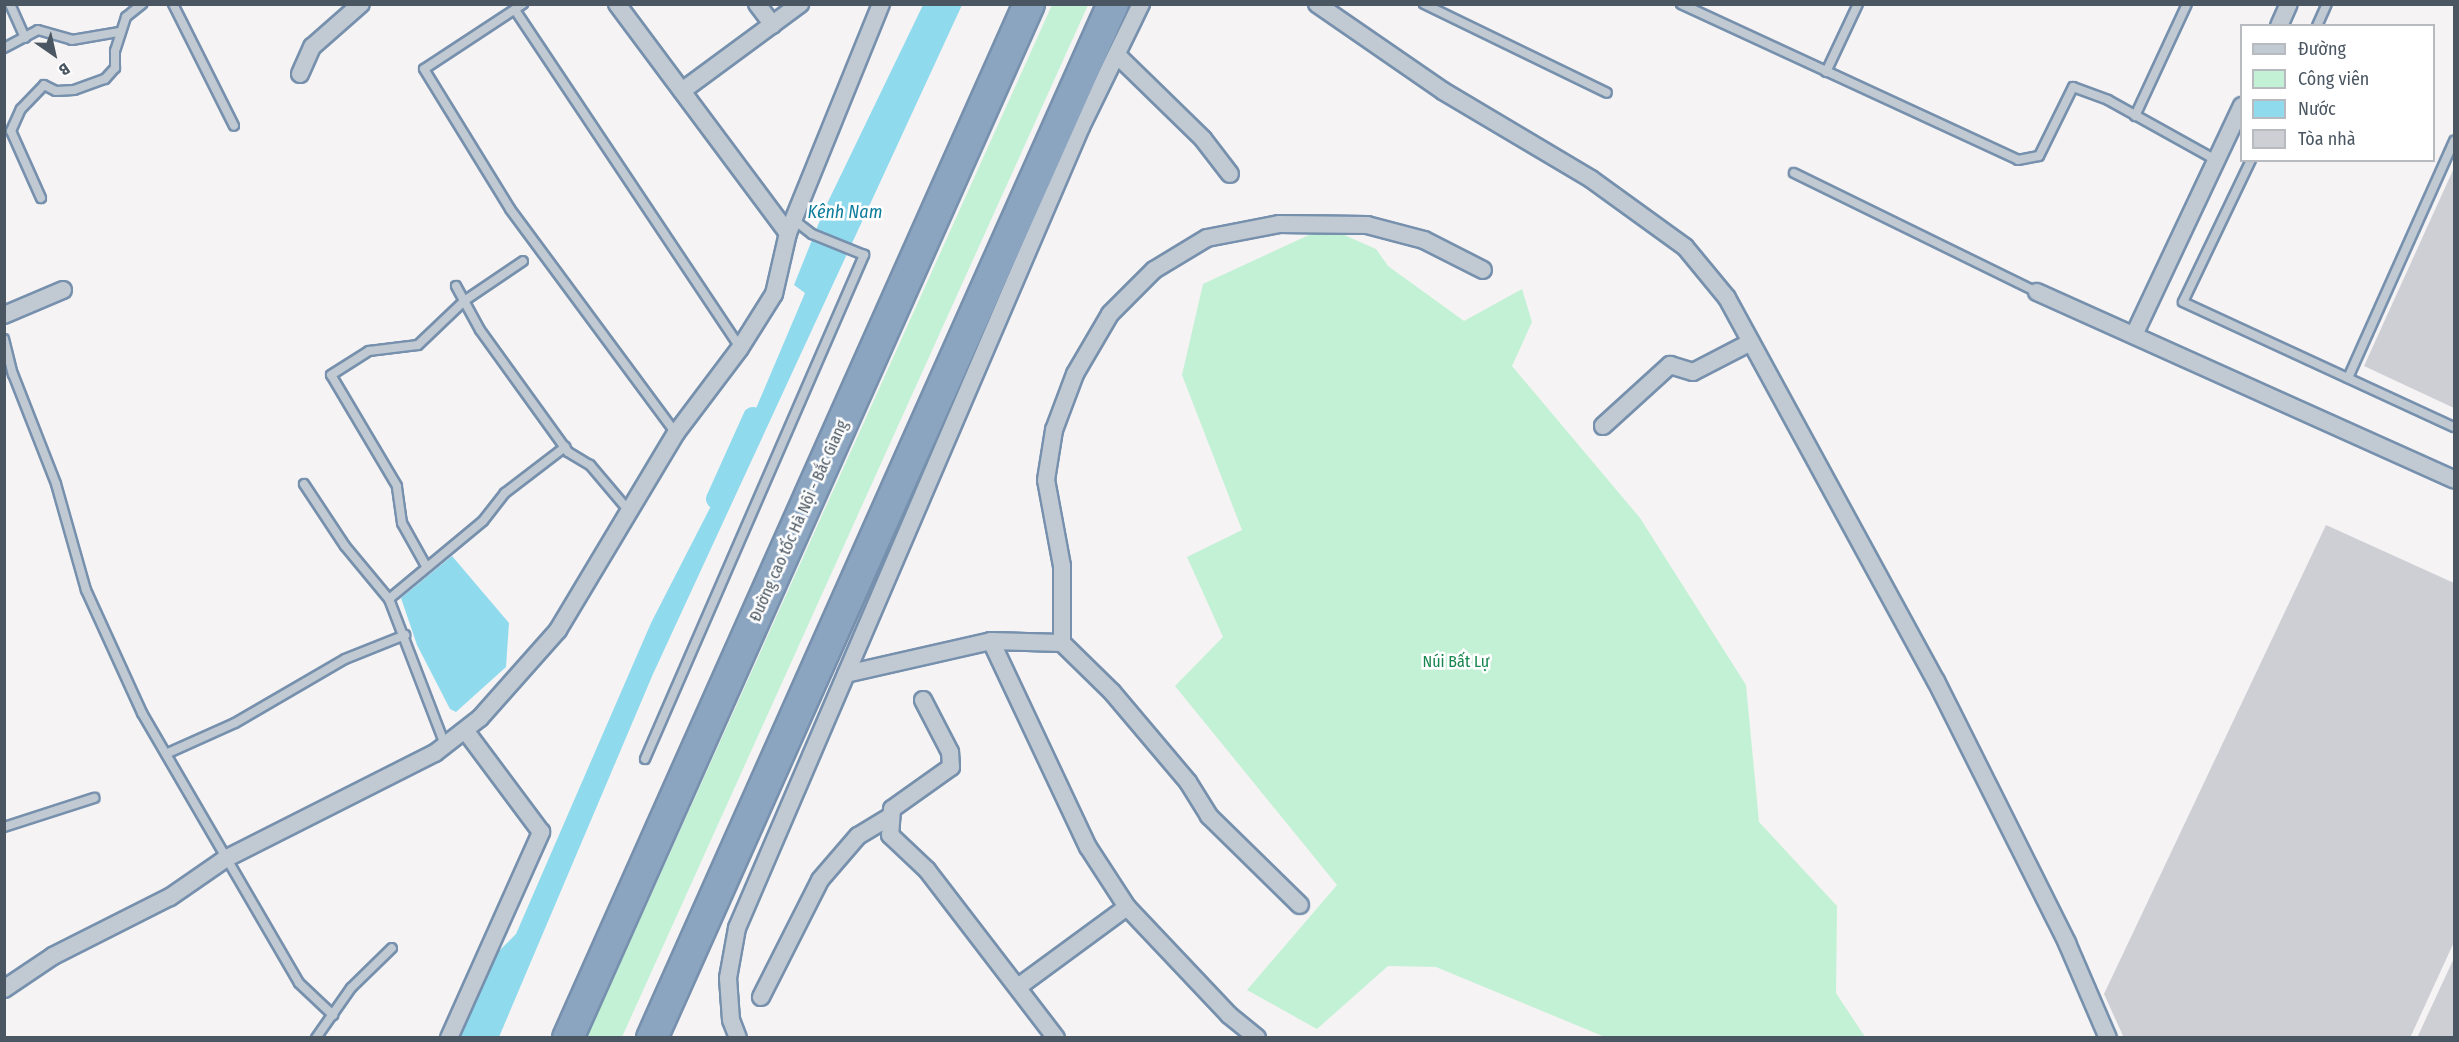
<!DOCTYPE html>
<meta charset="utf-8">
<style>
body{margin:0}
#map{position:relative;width:2459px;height:1042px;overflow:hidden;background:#f5f3f3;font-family:"Fira Sans Condensed",sans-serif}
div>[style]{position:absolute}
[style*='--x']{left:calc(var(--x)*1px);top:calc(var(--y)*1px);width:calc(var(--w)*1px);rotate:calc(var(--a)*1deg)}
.green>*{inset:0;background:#c3f1d5}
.water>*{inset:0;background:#90daee}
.canal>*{height:20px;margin:-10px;padding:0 10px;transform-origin:10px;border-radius:10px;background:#90daee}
.building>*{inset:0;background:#cdcfd5}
.roads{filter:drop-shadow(2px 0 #7690ad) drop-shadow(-2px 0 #7690ad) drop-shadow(0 2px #7690ad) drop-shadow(0 -2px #7690ad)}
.lane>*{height:8px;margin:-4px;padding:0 4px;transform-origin:4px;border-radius:4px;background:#c1cad2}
.street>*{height:16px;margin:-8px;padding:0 8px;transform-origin:8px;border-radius:8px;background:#c1cad2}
.highway>*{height:30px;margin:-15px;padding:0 15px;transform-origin:15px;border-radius:15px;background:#8ba5c1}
span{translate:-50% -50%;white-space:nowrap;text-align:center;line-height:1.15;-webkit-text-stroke:5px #fff;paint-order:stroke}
.street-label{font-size:16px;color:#4a5661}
.park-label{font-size:16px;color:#17864f}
.water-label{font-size:18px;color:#0c7c9b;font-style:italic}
.frame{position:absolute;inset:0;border:6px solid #4a5661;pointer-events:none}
.legend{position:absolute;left:2240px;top:24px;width:195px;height:138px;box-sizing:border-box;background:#fff;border:2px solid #b7bbc0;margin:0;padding:8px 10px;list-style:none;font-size:18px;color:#4a5661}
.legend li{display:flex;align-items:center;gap:12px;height:30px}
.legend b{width:30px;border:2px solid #b7bbc0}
.north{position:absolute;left:24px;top:24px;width:60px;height:60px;-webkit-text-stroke:4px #fff;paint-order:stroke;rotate:146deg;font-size:16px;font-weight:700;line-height:24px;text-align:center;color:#4a5661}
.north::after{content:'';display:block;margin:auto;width:21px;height:27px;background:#4a5661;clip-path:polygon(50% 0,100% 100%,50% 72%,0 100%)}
</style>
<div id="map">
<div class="green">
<i style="clip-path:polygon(1052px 5px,1088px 5px,622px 1037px,587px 1037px)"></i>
<i style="clip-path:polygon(1326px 227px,1376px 249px,1388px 266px,1464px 321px,1522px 289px,1532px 322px,1512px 366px,1640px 518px,1746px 685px,1759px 822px,1837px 906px,1836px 993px,1865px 1037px,1605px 1037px,1436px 967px,1388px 966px,1317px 1029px,1247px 990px,1337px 885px,1175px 686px,1223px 637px,1187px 557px,1242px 530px,1182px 375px,1203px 284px)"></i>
</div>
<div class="water">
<i style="clip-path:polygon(923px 5px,962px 5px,653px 674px,499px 1037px,458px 1038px,491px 959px,516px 934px,651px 623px,732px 465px,805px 293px,794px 285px,824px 210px)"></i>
<i style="clip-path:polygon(452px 556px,509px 623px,506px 667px,456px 712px,450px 709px,417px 645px,401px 598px)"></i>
</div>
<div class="canal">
<i style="--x:716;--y:499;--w:90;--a:-65.7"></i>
</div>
<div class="building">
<i style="clip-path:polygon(2454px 168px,2454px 408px,2364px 366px)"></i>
<i style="clip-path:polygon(2326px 525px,2454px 583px,2454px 942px,2410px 1038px,2124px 1038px,2104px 994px)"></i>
<i style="clip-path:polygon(2454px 958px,2454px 1038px,2417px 1038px)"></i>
</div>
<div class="roads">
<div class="lane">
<i style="--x:10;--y:4;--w:37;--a:66"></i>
<i style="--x:173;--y:4;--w:136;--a:63.4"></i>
<i style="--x:523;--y:4;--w:118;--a:146.7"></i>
<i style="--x:424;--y:69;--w:164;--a:58.4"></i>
<i style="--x:510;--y:209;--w:279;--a:53.5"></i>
<i style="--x:1424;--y:4;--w:203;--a:25.9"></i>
<i style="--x:1681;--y:4;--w:371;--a:24.8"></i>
<i style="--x:2018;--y:160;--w:21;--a:-11"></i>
<i style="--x:2039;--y:156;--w:77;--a:-63.8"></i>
<i style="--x:2073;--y:87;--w:37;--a:20"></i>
<i style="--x:2108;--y:100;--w:124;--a:29.1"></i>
<i style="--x:515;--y:10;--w:406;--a:56.3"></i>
<i style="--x:2317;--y:26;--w:24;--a:-66"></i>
<i style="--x:4;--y:48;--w:38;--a:-28"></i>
<i style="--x:38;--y:30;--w:35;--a:16"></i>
<i style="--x:72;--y:40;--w:48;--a:-9.7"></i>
<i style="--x:1826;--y:72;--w:75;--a:-64.8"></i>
<i style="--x:2135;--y:116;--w:123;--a:-65.1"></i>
<i style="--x:2251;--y:160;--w:157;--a:115.6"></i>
<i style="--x:2183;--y:302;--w:298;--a:24.8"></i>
<i style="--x:1794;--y:173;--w:271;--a:26.1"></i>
<i style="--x:41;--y:198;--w:73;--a:-114.1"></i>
<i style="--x:11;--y:131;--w:24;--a:-66"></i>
<i style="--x:21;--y:109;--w:33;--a:-46"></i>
<i style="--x:44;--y:85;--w:13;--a:27"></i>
<i style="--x:56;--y:91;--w:18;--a:-3"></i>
<i style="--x:74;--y:90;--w:33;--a:-20"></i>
<i style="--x:105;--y:79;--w:15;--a:-48"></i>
<i style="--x:115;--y:68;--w:17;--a:-90"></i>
<i style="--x:115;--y:51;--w:36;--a:-72"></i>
<i style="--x:126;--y:17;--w:21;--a:-39"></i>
<i style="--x:456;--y:286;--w:50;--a:61.4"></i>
<i style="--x:480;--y:330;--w:150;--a:54.2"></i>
<i style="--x:568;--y:452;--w:26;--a:31"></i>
<i style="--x:590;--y:465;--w:60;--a:49.7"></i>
<i style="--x:4;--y:339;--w:36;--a:76"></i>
<i style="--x:13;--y:374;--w:118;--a:68.6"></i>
<i style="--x:56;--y:484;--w:110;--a:74.2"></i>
<i style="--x:86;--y:590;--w:135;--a:65.5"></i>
<i style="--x:142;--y:713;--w:312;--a:59.8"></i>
<i style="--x:299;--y:983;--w:47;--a:43.3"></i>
<i style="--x:2348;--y:378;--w:260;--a:-65.9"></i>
<i style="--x:304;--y:484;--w:74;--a:56.5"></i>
<i style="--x:345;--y:546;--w:69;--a:50.3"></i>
<i style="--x:389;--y:599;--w:156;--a:69"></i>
<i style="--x:426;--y:566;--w:49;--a:-119.2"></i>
<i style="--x:402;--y:523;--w:37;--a:-98"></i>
<i style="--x:397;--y:486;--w:129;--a:-120.7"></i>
<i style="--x:331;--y:375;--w:45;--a:-32.3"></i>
<i style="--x:369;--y:351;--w:49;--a:-7"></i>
<i style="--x:418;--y:345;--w:64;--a:-43.7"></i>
<i style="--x:464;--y:301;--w:71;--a:-34.1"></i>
<i style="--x:389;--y:599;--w:122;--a:-39.7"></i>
<i style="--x:483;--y:521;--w:36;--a:-52"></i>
<i style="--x:505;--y:493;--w:76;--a:-37.5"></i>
<i style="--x:168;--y:753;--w:73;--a:-24.1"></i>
<i style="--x:235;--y:723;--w:127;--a:-30.2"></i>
<i style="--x:345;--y:659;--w:65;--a:-21.8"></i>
<i style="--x:645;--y:759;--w:550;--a:-66.51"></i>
<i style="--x:864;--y:255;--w:56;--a:-158"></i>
<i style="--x:812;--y:234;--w:23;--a:-142"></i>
<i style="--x:4;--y:827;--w:95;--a:-17.9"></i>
<i style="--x:316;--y:1038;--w:61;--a:-55"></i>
<i style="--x:351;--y:988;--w:57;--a:-44.3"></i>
</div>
<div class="street">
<i style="--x:617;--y:4;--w:286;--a:53.3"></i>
<i style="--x:757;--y:4;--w:26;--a:53"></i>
<i style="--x:1317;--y:4;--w:153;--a:34.6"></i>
<i style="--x:1443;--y:91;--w:172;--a:30.7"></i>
<i style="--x:1591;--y:179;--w:116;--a:35.9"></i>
<i style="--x:1685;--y:247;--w:66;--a:50.5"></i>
<i style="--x:1727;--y:298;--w:436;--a:61.4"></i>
<i style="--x:1936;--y:681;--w:293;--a:63.4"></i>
<i style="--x:2067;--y:943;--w:103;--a:66.7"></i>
<i style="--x:2279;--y:26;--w:24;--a:-66"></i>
<i style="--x:1117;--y:55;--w:120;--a:44.3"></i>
<i style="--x:1203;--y:139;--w:44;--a:52.4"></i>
<i style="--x:300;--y:74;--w:30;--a:-66"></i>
<i style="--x:312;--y:47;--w:65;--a:-41.3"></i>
<i style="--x:682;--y:91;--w:147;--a:-36.4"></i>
<i style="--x:2037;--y:292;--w:457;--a:24.2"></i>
<i style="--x:4;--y:315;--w:64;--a:-23"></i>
<i style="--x:2134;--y:335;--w:253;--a:-64.8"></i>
<i style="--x:1603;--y:426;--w:91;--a:-42.3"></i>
<i style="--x:1670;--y:365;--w:24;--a:17"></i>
<i style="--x:1693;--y:372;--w:65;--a:-27.3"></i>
<i style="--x:991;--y:641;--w:228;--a:64.8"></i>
<i style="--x:1088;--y:847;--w:72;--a:57"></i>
<i style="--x:1127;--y:907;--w:149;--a:46.6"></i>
<i style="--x:1229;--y:1015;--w:36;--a:39"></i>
<i style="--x:1062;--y:643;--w:77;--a:-90"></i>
<i style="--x:1062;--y:566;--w:87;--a:-100.5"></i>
<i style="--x:1046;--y:480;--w:51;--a:-80.9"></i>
<i style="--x:1054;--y:430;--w:60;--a:-69.4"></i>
<i style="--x:1075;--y:374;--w:69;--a:-59.7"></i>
<i style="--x:1110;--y:314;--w:62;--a:-45"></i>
<i style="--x:1154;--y:270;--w:62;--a:-31.1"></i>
<i style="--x:1207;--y:238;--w:73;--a:-11"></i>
<i style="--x:1279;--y:224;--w:88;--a:0.7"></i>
<i style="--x:1367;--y:225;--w:59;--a:14.7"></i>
<i style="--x:1424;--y:240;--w:66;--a:27"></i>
<i style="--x:846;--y:674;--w:149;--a:-12.8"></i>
<i style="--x:991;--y:641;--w:71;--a:1.6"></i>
<i style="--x:1062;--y:643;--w:70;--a:44.4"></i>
<i style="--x:1112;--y:692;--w:118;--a:49.8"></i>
<i style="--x:1188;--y:782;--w:40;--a:58"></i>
<i style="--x:1209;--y:816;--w:127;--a:44.4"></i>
<i style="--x:923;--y:700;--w:59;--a:62.6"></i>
<i style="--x:950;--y:752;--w:15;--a:86"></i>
<i style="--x:951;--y:767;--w:72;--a:144.6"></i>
<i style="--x:892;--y:809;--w:26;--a:94"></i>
<i style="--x:890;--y:835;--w:51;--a:43.4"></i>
<i style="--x:927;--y:870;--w:212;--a:52.5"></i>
<i style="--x:1018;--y:987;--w:135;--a:-36.3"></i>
<i style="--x:4;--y:989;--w:59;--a:-34"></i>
<i style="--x:53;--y:956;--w:131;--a:-26.8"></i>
<i style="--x:170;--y:897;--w:67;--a:-34.6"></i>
<i style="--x:225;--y:859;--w:235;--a:-26.8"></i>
<i style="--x:435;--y:753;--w:57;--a:-37.9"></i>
<i style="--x:480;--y:718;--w:118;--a:-48.4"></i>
<i style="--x:558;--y:630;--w:230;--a:-59.1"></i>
<i style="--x:676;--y:433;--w:106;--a:-53"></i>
<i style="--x:740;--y:348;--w:64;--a:-57.8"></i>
<i style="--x:774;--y:294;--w:63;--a:-77.1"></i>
<i style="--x:788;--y:233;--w:247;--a:-67.9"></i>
<i style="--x:761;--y:997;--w:131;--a:-63.2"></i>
<i style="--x:820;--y:880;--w:58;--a:-49.2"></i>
<i style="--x:858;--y:836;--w:35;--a:-31"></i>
<i style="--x:449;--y:1038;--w:226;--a:-65.9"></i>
<i style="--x:541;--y:832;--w:127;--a:-126.7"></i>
<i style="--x:738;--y:1038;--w:19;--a:-111"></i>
<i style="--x:731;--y:1020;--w:42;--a:-94.1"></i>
<i style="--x:728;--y:978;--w:51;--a:-79.8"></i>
<i style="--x:737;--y:928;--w:872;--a:-66.76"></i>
<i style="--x:1081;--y:127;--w:137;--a:-64"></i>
</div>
<div class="highway">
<i style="--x:568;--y:1038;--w:1132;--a:-65.97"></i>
<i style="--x:652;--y:1038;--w:1132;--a:-65.97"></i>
</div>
</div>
<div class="street-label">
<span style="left:799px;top:521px;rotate:-66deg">Đường cao tốc Hà Nội - Bắc Giang</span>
</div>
<div class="park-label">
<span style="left:1456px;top:662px">Núi Bất Lự</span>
</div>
<div class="water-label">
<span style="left:845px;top:212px">Kênh Nam</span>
</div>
<div class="frame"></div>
<ul class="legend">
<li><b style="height:8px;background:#c1cad2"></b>Đường</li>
<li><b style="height:16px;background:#c3f1d5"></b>Công viên</li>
<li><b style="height:16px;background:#90daee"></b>Nước</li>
<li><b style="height:16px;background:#cdcfd5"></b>Tòa nhà</li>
</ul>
<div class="north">B</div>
</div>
